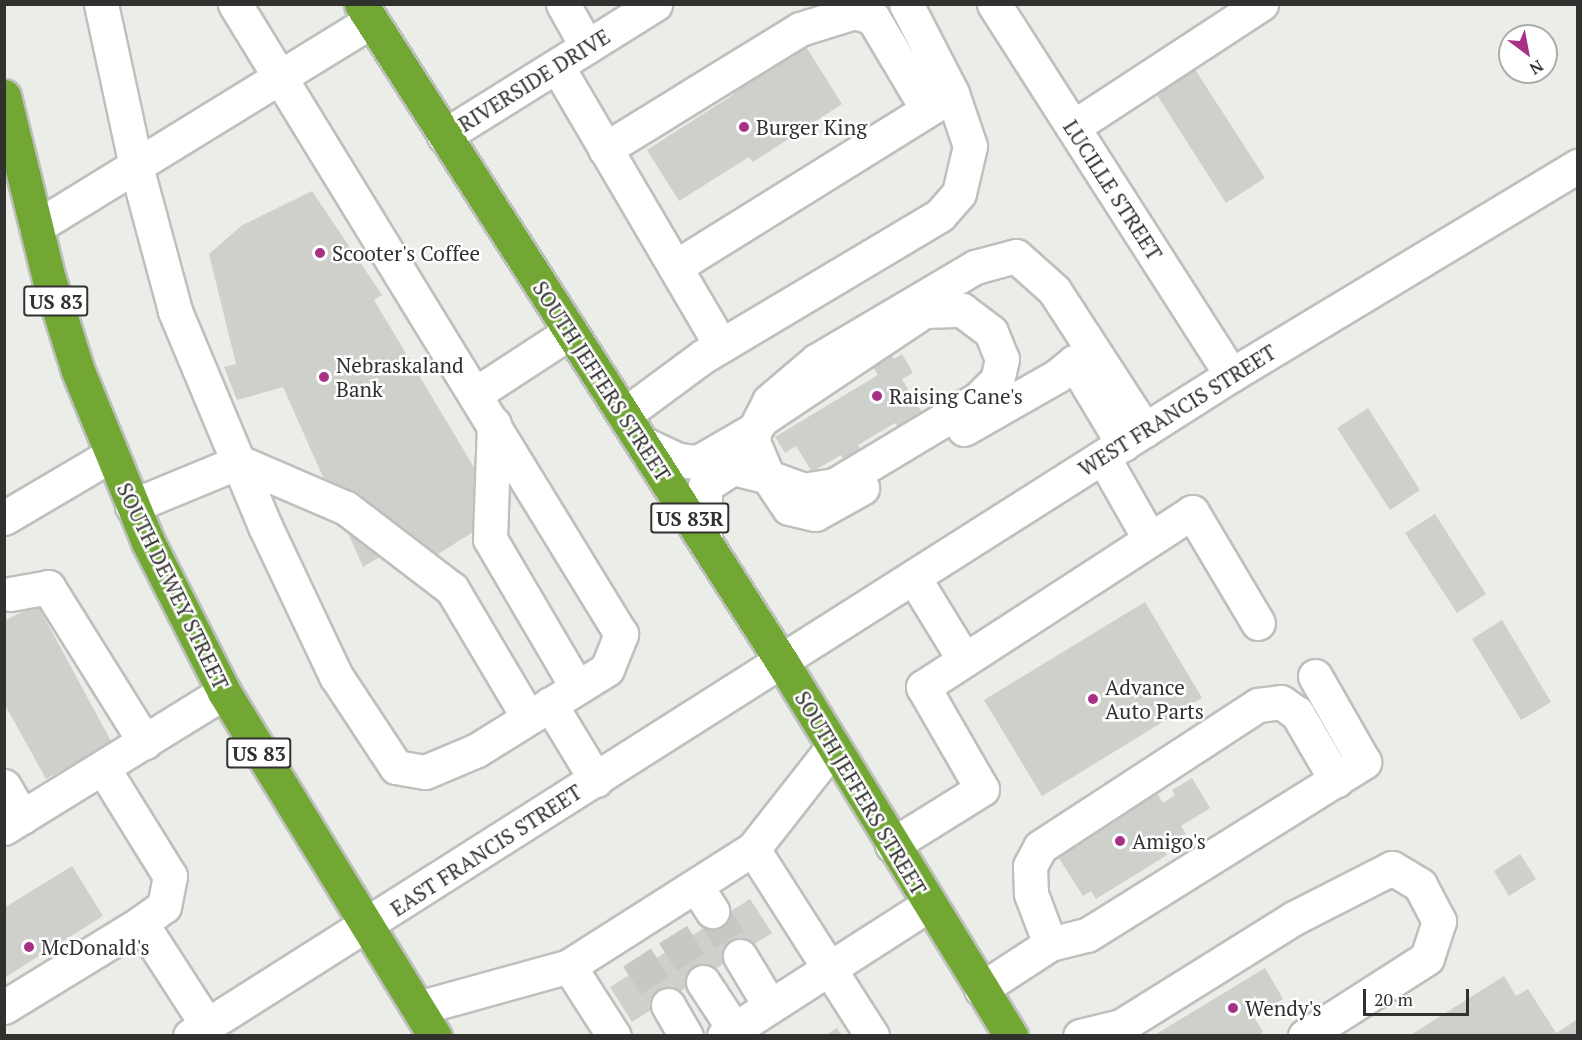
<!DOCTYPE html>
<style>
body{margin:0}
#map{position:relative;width:1582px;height:1040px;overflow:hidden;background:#eaede8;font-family:"PT Serif",serif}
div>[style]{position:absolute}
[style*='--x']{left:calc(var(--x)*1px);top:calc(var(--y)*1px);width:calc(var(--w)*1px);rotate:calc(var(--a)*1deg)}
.building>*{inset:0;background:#ced0cc}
.minor-tunnel>*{height:33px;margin-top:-16.5px;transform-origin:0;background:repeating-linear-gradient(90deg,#c5c8c3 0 33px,transparent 0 49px)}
.roads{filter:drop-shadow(2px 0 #bec0bd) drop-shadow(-2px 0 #bec0bd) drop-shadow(0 2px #bec0bd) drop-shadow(0 -2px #bec0bd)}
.minor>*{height:33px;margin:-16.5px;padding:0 16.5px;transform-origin:16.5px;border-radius:16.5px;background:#fff}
.highway>*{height:33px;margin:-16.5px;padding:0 16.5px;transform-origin:16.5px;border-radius:16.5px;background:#73a734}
.dots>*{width:16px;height:16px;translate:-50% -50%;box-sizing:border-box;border:3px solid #fff;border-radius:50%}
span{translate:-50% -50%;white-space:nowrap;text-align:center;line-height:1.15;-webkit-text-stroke:5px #fff;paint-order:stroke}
.shield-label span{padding:2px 4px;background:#fff;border:2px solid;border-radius:4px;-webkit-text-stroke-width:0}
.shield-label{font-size:20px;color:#313230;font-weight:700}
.street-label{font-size:21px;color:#313230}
.poi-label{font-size:21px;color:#313230}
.left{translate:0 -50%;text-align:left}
.frame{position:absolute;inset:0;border:6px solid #313230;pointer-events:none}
.north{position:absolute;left:1498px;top:24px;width:60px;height:60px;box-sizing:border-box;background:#fff;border:2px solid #adadac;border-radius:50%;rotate:148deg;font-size:16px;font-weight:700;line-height:24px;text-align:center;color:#313230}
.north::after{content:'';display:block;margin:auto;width:21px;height:27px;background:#a83188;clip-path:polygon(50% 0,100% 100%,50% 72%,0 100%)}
.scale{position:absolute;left:1363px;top:989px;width:106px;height:27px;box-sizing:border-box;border:3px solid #313230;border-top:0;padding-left:8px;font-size:18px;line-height:21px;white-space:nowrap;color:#313230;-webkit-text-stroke:4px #fff;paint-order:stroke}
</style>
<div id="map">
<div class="building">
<i style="clip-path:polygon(805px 45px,842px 104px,753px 162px,749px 157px,679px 201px,647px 150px,734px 94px,732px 82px,782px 50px,787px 57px)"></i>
<i style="clip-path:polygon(1194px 68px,1265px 178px,1226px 203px,1155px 92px)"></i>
<i style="clip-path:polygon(312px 191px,382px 295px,374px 300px,502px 514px,430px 559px,415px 536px,363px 567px,283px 387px,237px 400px,224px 367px,236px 364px,209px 254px,241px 226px)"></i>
<i style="clip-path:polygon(891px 354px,894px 359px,902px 354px,913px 373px,902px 379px,923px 414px,899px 428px,895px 423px,858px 445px,863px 454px,846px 464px,841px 455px,812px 472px,796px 446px,785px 453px,775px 437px,878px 375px,872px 365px)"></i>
<i style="clip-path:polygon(1368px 408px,1420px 490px,1390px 510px,1337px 428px)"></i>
<i style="clip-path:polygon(1435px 514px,1486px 594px,1457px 613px,1405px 533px)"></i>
<i style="clip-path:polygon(1145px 602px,1202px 698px,1042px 796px,984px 700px)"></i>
<i style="clip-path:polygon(37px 604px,112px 743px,46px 779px,4px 703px,4px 621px)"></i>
<i style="clip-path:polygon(1502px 620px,1551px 702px,1521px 720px,1472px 639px)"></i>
<i style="clip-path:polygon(1192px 778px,1210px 808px,1181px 826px,1186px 834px,1163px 848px,1167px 855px,1096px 899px,1091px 891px,1083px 896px,1053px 849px,1153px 787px,1163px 803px,1175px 795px,1172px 790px)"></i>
<i style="clip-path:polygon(1520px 854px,1536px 879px,1509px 896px,1494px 871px)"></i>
<i style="clip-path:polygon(72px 866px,103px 916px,4px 978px,4px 908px)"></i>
<i style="clip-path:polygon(750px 899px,772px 933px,632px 1022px,610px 987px)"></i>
<i style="clip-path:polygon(1265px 968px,1283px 999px,1254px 1017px,1263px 1032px,1257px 1036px,1153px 1036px)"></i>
<i style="clip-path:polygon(1504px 976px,1516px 996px,1528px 989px,1556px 1033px,1578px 1019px,1578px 1036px,1409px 1036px)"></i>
<i style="clip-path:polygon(837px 1028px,842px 1036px,824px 1036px)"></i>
</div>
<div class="minor-tunnel">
<i style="--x:712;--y:911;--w:53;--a:58.1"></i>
<i style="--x:673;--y:934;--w:57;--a:58"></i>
<i style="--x:637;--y:957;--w:57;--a:57.1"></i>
</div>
<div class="roads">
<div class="minor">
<i style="--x:101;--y:4;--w:166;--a:77.8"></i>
<i style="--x:136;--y:166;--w:150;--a:74.9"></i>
<i style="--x:175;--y:311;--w:233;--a:67.3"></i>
<i style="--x:265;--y:526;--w:166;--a:64.7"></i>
<i style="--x:336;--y:676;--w:109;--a:56.6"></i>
<i style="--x:396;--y:767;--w:29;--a:10"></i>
<i style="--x:425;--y:772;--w:56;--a:-22.9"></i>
<i style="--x:477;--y:750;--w:153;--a:-31.9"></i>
<i style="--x:607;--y:669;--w:38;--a:-68"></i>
<i style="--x:621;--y:634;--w:739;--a:-121.5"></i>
<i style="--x:563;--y:4;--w:49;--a:60.8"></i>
<i style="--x:994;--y:4;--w:440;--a:57.4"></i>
<i style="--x:557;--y:66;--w:324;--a:59.6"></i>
<i style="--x:1073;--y:127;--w:225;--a:-33.2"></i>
<i style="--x:444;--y:136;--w:249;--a:-32"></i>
<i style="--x:605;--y:149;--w:229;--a:-31.6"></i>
<i style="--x:800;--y:29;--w:58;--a:-17.2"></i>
<i style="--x:855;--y:12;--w:19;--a:18"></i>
<i style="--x:873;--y:18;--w:106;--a:59.3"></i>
<i style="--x:36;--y:227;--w:393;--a:-31.6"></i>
<i style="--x:675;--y:267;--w:319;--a:-31.9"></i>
<i style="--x:962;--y:310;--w:36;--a:37"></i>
<i style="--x:991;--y:332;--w:29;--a:68"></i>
<i style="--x:1002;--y:359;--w:22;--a:103"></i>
<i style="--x:997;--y:380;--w:27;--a:135"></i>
<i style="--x:978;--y:399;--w:167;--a:149"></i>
<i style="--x:835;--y:485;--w:31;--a:171"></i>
<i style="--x:804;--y:490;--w:38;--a:-160"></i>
<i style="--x:768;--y:477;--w:39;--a:-113"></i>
<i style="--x:753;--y:441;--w:12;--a:-81"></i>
<i style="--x:755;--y:429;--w:12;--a:-55"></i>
<i style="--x:762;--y:419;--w:195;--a:-33.7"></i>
<i style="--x:924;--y:311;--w:38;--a:-2"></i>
<i style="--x:475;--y:394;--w:113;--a:-33.1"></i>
<i style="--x:625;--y:414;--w:96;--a:-36.5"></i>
<i style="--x:702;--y:357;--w:277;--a:-30.8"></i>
<i style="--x:940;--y:215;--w:29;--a:-49"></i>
<i style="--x:959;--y:193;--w:48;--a:-76.8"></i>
<i style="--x:970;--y:146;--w:56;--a:-108.8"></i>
<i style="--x:952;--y:93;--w:100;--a:-117.3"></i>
<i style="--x:494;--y:424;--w:115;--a:92"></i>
<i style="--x:490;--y:539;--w:172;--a:59.6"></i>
<i style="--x:964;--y:429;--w:107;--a:-29.7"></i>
<i style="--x:1057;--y:376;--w:22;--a:-39"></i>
<i style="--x:1074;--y:362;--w:96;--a:59.1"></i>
<i style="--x:642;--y:443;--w:40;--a:25"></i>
<i style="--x:678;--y:460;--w:20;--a:6"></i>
<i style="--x:698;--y:462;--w:66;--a:-30.1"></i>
<i style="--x:755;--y:429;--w:31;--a:-63"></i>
<i style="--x:769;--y:401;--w:62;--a:-40.4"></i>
<i style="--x:816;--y:361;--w:185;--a:-30.6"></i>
<i style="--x:975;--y:267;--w:42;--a:-15"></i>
<i style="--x:1016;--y:256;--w:51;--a:41.8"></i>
<i style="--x:1054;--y:290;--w:167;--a:57"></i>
<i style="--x:1103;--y:457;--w:93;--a:60.4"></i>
<i style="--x:132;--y:506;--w:116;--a:-22.4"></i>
<i style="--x:239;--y:462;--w:116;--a:23.3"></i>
<i style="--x:346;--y:508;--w:133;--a:37.4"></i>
<i style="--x:452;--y:589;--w:149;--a:59.3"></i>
<i style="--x:4;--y:518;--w:124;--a:-30.5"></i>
<i style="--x:705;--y:542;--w:56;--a:-90"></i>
<i style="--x:705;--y:486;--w:33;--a:-33"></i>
<i style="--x:733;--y:468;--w:36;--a:14"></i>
<i style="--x:768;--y:477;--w:37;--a:56"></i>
<i style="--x:789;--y:508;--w:27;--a:13"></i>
<i style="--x:815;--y:514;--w:54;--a:-29"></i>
<i style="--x:914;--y:578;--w:94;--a:58.5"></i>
<i style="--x:10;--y:594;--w:39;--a:-10"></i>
<i style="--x:48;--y:587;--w:183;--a:58"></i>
<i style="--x:550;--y:704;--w:89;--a:58.8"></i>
<i style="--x:103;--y:768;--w:127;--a:58.2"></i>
<i style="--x:170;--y:876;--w:31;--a:101"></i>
<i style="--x:164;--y:906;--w:29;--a:144"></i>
<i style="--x:141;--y:923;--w:121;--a:57.1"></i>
<i style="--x:4;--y:786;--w:36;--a:60"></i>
<i style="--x:4;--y:828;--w:259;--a:-31.7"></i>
<i style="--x:892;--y:845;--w:106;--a:-31.9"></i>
<i style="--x:982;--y:789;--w:118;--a:-120"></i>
<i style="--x:923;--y:687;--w:321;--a:-33"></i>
<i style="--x:1192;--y:512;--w:129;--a:59.3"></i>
<i style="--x:753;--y:849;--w:222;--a:57.5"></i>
<i style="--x:696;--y:886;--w:30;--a:57"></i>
<i style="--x:1050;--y:944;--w:53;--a:-110.8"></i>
<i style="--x:1031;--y:894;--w:28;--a:-92"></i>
<i style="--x:1030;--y:866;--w:21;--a:-62"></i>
<i style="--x:1040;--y:847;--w:260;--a:-33.1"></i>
<i style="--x:1258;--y:705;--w:23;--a:-7"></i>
<i style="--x:1281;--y:702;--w:19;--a:35"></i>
<i style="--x:1297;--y:713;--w:78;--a:59.8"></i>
<i style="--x:740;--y:956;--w:58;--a:59"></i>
<i style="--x:569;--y:966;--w:83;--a:57.3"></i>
<i style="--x:703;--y:982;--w:56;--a:56.6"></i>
<i style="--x:981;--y:989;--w:82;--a:-33.1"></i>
<i style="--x:1050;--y:944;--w:38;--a:-14"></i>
<i style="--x:1087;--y:935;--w:327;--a:-32"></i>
<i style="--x:1364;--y:762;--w:99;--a:-119.7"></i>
<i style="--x:668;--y:1005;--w:36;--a:60"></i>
<i style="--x:4;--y:1007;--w:161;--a:-31.5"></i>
<i style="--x:418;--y:1008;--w:157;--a:-15.5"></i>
<i style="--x:569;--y:966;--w:218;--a:-32.5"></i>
<i style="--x:753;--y:849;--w:130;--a:-51.9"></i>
<i style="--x:190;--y:1036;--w:1233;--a:-32.41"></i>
<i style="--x:1231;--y:375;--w:405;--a:-31.1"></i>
<i style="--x:724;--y:1036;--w:242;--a:-32.7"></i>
<i style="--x:1080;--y:1036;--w:42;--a:-13.7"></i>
<i style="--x:1121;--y:1026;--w:204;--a:-32"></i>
<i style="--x:1294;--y:918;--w:110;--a:-27"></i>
<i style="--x:1392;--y:868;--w:33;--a:31"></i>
<i style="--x:1420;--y:885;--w:41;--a:62.2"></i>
<i style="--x:1439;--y:921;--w:39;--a:108"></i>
<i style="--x:1427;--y:958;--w:145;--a:147.4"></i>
</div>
<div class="highway">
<i style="--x:361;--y:4;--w:781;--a:57.39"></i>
<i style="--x:782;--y:662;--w:439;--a:58.5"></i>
<i style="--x:4;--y:96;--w:188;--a:76.2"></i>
<i style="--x:49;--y:279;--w:96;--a:72.5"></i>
<i style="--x:78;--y:371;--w:185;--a:67.7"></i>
<i style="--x:148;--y:542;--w:168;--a:63.1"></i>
<i style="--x:224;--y:692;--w:404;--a:58.5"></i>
</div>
</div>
<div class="dots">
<i style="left:744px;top:127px;background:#a83188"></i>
<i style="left:320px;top:253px;background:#a83188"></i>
<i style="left:324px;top:377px;background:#a83188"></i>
<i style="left:877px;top:396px;background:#a83188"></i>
<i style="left:1093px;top:699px;background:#a83188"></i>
<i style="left:1120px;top:841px;background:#a83188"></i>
<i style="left:29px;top:947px;background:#a83188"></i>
<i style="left:1233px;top:1008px;background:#a83188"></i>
</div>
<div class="shield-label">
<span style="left:56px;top:301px">US 83</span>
<span style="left:690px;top:518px">US 83R</span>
<span style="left:259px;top:753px">US 83</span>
</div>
<div class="street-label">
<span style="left:534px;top:80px;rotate:-32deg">RIVERSIDE DRIVE</span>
<span style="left:1113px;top:190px;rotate:57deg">LUCILLE STREET</span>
<span style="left:602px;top:381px;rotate:57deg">SOUTH JEFFERS STREET</span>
<span style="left:1177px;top:410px;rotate:-32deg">WEST FRANCIS STREET</span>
<span style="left:173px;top:586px;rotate:64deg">SOUTH DEWEY STREET</span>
<span style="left:861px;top:793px;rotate:59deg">SOUTH JEFFERS STREET</span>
<span style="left:486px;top:850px;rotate:-33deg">EAST FRANCIS STREET</span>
</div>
<div class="poi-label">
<span class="left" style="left:756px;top:127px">Burger King</span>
<span class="left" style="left:332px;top:253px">Scooter's Coffee</span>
<span class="left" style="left:336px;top:377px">Nebraskaland<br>Bank</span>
<span class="left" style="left:889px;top:396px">Raising Cane's</span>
<span class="left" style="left:1105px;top:699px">Advance<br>Auto Parts</span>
<span class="left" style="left:1132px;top:841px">Amigo's</span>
<span class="left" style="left:41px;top:947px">McDonald's</span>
<span class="left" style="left:1245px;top:1008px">Wendy's</span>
</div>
<div class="frame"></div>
<div class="north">N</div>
<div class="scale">20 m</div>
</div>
